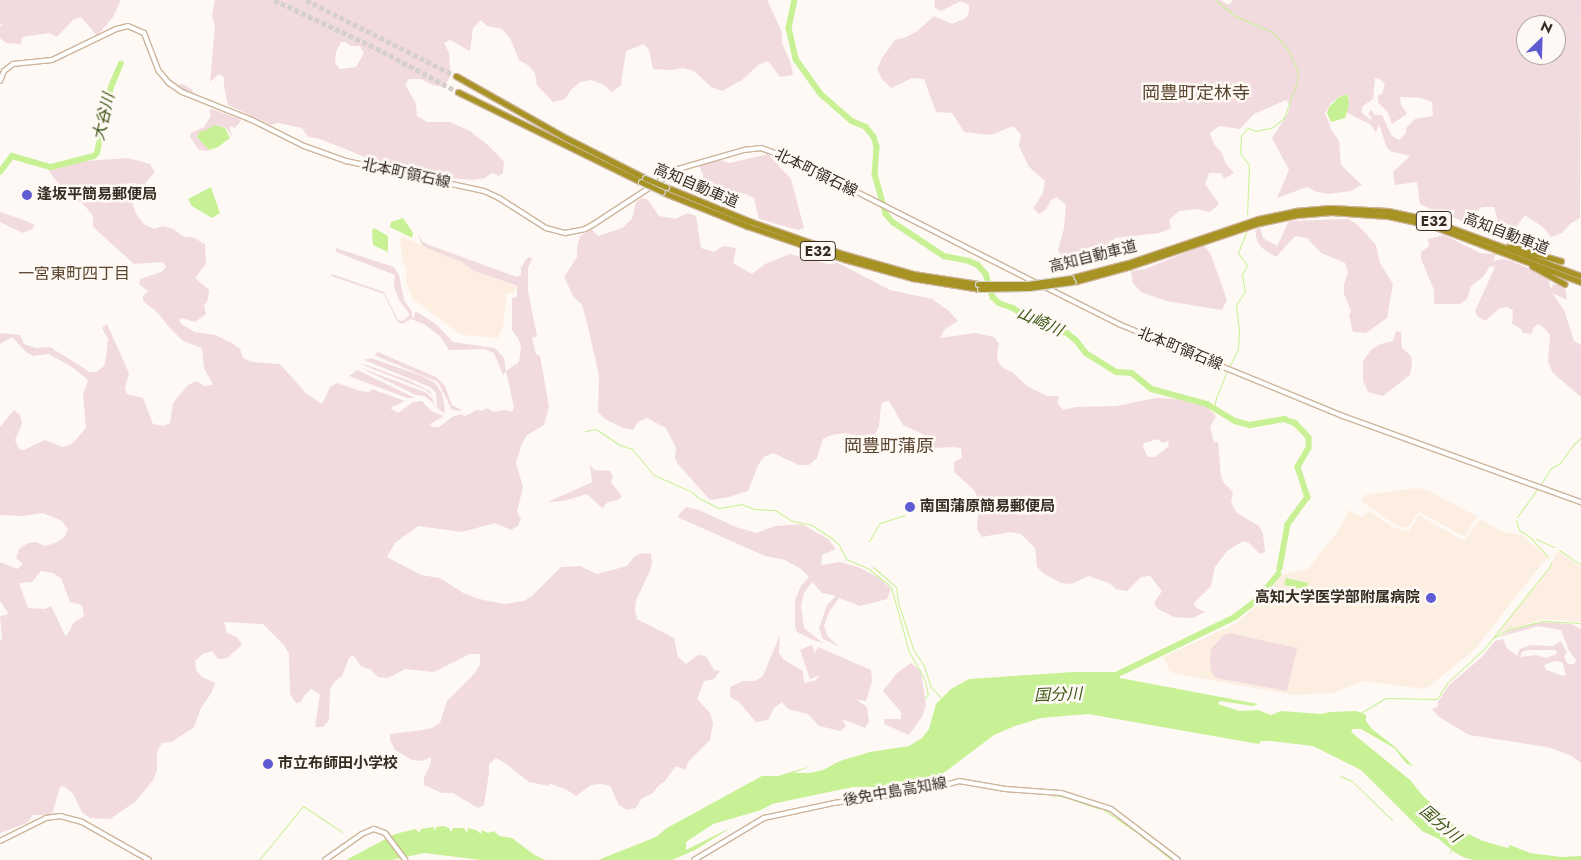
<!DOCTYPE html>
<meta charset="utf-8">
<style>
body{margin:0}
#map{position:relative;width:1581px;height:860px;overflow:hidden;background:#fef9f4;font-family:Jost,"Noto Sans JP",sans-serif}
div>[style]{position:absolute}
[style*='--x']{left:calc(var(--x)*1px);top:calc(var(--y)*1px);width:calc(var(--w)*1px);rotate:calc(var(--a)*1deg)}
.built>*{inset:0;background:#fcefe2}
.green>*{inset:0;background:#f2dbde}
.water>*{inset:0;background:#c7f194}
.stream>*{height:1px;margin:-0.5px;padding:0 0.5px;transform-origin:0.5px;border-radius:0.5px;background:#c7f194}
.river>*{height:5.5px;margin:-2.75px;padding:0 2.75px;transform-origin:2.75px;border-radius:2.75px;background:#c7f194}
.motorway-tunnel>*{height:5px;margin-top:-2.5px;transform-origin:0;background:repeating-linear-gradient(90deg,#d6d0ca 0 5px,transparent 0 7.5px)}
.roads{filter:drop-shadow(1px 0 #cdb49a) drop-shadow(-1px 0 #cdb49a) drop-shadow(0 1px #cdb49a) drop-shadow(0 -1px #cdb49a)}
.secondary>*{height:4px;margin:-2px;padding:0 2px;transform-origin:2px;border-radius:2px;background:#fff}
.motorway>*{height:5px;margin:-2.5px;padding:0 2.5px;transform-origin:2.5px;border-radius:2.5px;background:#a69324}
.bridges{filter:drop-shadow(1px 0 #d7d5d3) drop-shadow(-1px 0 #d7d5d3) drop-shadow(0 1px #d7d5d3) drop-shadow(0 -1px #d7d5d3)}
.motorway-bridge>*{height:5px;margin:-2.5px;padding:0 2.5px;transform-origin:2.5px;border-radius:2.5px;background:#a69324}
.dots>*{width:14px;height:14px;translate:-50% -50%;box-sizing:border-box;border:2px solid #fef9f4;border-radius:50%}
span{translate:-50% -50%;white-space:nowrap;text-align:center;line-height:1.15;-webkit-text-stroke:5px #fef9f4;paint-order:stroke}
.shield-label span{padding:1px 4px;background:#fef9f4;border:1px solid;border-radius:4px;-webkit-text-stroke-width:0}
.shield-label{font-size:14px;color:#362c22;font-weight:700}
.street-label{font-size:15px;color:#362c22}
.poi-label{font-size:15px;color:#362c22;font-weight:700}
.left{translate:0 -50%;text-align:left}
.right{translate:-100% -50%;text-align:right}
.water-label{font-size:16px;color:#3c5616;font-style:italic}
.neighbourhood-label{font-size:16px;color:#5b462f}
.quarter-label{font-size:18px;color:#5b462f}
.north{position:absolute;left:1516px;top:15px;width:50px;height:50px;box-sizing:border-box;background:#fef9f4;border:1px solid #aea7a0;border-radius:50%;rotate:24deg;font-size:14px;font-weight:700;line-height:20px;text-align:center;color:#362c22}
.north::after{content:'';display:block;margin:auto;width:18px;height:22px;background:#5e5bd3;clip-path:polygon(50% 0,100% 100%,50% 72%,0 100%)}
</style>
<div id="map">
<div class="built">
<i style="clip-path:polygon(403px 236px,429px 249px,462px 262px,474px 271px,517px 287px,514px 293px,507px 293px,503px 326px,498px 338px,463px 335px,457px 332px,413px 299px,406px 283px,407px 267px,403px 264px,400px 240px)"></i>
<i style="clip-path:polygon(1417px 488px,1427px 490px,1478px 517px,1471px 525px,1465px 537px,1419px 512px,1407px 528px,1395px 525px,1361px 501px,1364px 495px)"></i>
<i style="clip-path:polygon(1349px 510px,1362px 517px,1369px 511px,1394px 528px,1409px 531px,1419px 515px,1464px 541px,1480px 519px,1504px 532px,1522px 535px,1547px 557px,1475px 649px,1431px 685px,1424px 689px,1364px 681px,1332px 693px,1293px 695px,1173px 673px,1169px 670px,1163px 657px,1235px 624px,1263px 600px,1281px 575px,1308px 569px,1339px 530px)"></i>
<i style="clip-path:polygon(1558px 551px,1581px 567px,1581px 622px,1544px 619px,1497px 634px,1551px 567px,1552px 561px)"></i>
</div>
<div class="green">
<i style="clip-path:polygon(0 0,121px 0,113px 17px,97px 36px,81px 17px,73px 20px,57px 37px,49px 33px,22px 37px,21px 44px,6px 43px,0 38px,0 26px,3px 25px,0 24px)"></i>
<i style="clip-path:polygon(evenodd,215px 0,767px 0,782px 32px,782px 43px,791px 64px,793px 75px,780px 77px,768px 61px,758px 65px,742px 80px,722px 91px,711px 87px,694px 71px,683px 68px,671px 70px,653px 69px,649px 50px,644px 44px,626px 51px,621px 85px,612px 92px,602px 84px,591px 80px,580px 82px,571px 90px,565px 99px,553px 102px,537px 85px,535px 73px,529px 66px,519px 60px,510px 38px,502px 29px,487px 26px,481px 20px,473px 28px,470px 51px,450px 40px,444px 43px,449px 53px,450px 66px,450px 77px,444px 87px,432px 85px,421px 79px,409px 79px,405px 84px,416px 104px,417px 116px,427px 122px,450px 122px,470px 131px,488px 145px,504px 162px,503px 173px,499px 176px,492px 173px,485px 178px,473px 180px,426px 176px,387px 166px,320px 139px,308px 137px,302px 128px,278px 123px,271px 125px,228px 105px,224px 86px,224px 77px,219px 74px,210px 82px,215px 27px,212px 15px,215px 0,341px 42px,346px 42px,351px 46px,360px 46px,362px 50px,364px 53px,356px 67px,340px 69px,335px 63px,336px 52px,341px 42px)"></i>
<i style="clip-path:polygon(evenodd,935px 0,1221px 0,1228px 5px,1233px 0,1581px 0,1580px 218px,1570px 224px,1562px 233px,1551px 237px,1544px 228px,1525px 215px,1512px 233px,1500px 229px,1494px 207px,1482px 207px,1462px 221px,1453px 217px,1455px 210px,1431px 209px,1420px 204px,1417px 182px,1395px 185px,1393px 172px,1410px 156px,1390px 151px,1386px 146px,1379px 124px,1376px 133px,1371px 125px,1344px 111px,1348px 105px,1349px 94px,1340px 96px,1331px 103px,1325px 113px,1332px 131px,1339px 141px,1341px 165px,1362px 185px,1351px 191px,1328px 194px,1317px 192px,1307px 187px,1277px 198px,1289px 170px,1272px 138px,1288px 113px,1290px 105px,1286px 100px,1254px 114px,1240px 129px,1219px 126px,1210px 133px,1214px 144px,1222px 153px,1226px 164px,1234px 173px,1224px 179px,1221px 173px,1209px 173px,1205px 184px,1219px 204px,1210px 212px,1198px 209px,1179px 211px,1169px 220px,1171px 228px,1160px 233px,1115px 238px,1106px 245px,1099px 256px,1089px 261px,1065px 262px,1058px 250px,1064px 228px,1066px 205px,1057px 197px,1051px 200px,1046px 209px,1039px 214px,1033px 208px,1043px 193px,1045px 181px,1029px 167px,1019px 146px,1021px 135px,1013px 126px,991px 135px,964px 132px,952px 113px,936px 112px,924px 79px,912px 78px,891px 88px,882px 79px,877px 69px,882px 58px,895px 40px,906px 37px,917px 31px,934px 16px,952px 24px,966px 18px,969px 12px,969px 5px,961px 1px,941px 11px,934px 7px,935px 0,1526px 25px,1556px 25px,1556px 55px,1526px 55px,1526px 25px,935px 0,1375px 78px,1380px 79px,1385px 84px,1382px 94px,1378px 95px,1378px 102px,1388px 113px,1392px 124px,1407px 114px,1401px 105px,1400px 97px,1421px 98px,1432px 102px,1433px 116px,1415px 119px,1406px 128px,1406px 133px,1399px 140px,1392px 136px,1382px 115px,1375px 115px,1371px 110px,1368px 114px,1372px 118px,1371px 120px,1361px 112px,1363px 106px,1373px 99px,1375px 78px)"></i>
<i style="clip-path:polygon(168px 77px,178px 85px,183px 84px,191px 89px,195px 94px,173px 85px)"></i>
<i style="clip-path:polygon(212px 109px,237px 118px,241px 121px,235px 128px,229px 126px,232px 136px,226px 128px,215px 125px,212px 129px,209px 151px,199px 150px,190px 137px,191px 133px,204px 127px,211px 116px,209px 110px)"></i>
<i style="clip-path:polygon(768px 154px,791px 179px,804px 228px,798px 230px,759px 219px,754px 198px,746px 194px,716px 189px,705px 197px,703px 175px,699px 165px,721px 160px,730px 163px)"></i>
<i style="clip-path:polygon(evenodd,128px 158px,150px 164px,155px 172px,144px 185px,131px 183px,115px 185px,113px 188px,130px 196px,136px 214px,144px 224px,154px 229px,163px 226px,173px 229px,184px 237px,192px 237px,205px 244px,206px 264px,195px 278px,209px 290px,208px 299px,204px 306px,206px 314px,195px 322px,181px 318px,179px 320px,181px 324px,195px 332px,215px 335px,232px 343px,240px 349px,243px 358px,252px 362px,280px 364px,306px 393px,322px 404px,330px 387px,337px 383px,360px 391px,369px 392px,372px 389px,405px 401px,390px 408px,398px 413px,413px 402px,422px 401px,431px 411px,444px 416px,430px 424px,432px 427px,439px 427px,452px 417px,461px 414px,465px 416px,477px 410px,482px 411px,487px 408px,494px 412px,505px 410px,512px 412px,514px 407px,506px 371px,503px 375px,494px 353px,484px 349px,449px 350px,440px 336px,424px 324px,411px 319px,402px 324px,397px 321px,384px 294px,331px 276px,332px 274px,384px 292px,398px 320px,402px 321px,410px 315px,399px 300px,394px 287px,395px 275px,336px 252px,336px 248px,394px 267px,399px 275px,404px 300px,412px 312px,412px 317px,414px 318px,415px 312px,419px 313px,437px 325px,453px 342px,495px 348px,504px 358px,506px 371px,519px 362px,521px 347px,519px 340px,512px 330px,512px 298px,517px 297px,517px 286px,474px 271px,462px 262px,429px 249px,422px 245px,417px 233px,423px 242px,429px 245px,517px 277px,521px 275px,521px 268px,526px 259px,530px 257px,532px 259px,528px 268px,528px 291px,537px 336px,532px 338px,536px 354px,540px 356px,549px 407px,544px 425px,527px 435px,521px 446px,516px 463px,523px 487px,517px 512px,521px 519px,518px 526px,511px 530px,495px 523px,462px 532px,418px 526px,395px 543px,387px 557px,421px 575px,440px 578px,465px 594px,483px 600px,505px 604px,524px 601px,532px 596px,561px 567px,580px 566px,597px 574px,627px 566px,634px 557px,641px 553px,651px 554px,652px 564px,649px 573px,636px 600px,635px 610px,637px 619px,674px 638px,678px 657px,686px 664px,698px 655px,706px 656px,714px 670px,720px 671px,714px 679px,704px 681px,697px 699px,710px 713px,713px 723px,710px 740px,689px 761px,685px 770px,676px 766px,664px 782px,658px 786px,653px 793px,641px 799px,636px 808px,627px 810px,619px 805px,610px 786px,601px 784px,591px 785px,576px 796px,567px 790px,549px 783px,549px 786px,529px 782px,505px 763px,496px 758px,489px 764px,489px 773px,484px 805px,478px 808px,453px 793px,442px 793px,424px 785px,424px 778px,431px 763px,431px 757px,422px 761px,412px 760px,395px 750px,390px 740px,390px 734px,423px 730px,432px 728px,440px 723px,447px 701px,475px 673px,480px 664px,480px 654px,470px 654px,434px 672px,405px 669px,388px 678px,378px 677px,371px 670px,361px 666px,353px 655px,349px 658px,342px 676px,334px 682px,330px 690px,329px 720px,323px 727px,315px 727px,320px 694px,311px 689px,304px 696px,301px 702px,296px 703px,290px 694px,289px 654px,284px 645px,263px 624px,224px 622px,227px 633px,237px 637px,242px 645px,227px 658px,218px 659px,212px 651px,203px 654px,195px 661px,196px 670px,202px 677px,215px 683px,212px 692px,201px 708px,194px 727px,172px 742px,162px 743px,157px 752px,157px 771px,153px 780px,135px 802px,110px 819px,90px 818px,82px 812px,73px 794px,64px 786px,60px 787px,52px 815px,33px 815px,27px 823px,0 833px,0 640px,2px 639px,0 616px,9px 614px,0 601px,0 562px,17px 569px,23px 564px,16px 558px,19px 549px,28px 543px,36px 542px,45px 546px,55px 543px,64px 538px,68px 529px,62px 521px,43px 513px,23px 516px,0 515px,0 427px,14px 410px,20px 415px,22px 424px,15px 440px,19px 449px,24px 450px,45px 440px,63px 447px,73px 443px,86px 428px,83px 395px,88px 380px,72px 367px,49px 354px,33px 356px,26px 352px,12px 337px,0 344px,0 333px,20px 335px,24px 344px,36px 348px,50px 347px,90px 372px,96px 372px,104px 366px,106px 357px,108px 339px,102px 328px,107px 324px,129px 373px,125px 388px,127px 394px,143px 398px,153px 424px,163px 426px,170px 423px,173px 403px,188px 385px,197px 381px,204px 386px,213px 385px,204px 368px,202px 348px,183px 341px,169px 327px,158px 313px,143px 301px,143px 296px,148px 291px,139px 284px,140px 279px,161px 272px,166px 267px,163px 262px,134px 264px,93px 227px,93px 216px,85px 206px,56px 181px,46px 166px,57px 163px,128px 158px,41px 571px,53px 573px,61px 578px,70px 602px,82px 605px,84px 616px,74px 622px,66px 637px,51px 606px,45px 609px,28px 608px,19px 583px,32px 582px,41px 571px)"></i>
<i style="clip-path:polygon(evenodd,641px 198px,647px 199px,651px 204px,659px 216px,676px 219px,687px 213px,696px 216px,701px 248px,714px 252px,723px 246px,736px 248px,733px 263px,752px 274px,765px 264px,790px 254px,828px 264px,838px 263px,890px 290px,932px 299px,949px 311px,958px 321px,945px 329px,940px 338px,975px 333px,994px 337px,999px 344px,997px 353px,998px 362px,1003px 368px,1012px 372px,1027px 386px,1047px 396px,1059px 396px,1057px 403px,1063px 410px,1076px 407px,1116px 406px,1156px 398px,1177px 399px,1207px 407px,1216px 416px,1210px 427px,1214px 442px,1218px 442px,1221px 476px,1224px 483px,1233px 492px,1231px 502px,1237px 513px,1259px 526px,1263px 534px,1265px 552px,1260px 554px,1249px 543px,1243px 541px,1227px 551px,1215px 567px,1211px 586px,1194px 603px,1195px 607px,1205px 612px,1193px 618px,1174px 617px,1158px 609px,1154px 603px,1162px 591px,1150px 576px,1141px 577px,1127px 591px,1116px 589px,1109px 583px,1089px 576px,1071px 584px,1061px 583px,1044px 574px,1037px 567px,1035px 548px,1021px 534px,1011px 532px,982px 537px,977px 529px,979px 500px,974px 490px,954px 472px,954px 462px,962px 458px,961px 448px,953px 447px,935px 448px,922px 434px,903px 425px,889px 401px,883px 402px,881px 406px,879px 426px,875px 435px,856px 436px,846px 433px,831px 435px,823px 439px,817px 458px,809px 465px,799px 465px,773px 453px,764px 457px,758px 465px,748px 491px,729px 497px,710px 500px,678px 464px,675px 458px,676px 448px,666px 428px,647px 418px,638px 422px,633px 430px,623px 428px,605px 419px,598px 412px,599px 375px,588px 327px,582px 305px,573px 296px,564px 277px,577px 257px,577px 246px,580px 236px,592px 229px,598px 236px,622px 228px,632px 219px,636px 202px,641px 198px,1158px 439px,1162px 443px,1169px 441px,1168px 447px,1155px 457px,1148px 457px,1143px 447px,1144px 443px,1158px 439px)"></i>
<i style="clip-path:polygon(0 212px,24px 220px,35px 225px,32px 229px,23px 233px,0 222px)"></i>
<i style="clip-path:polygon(1348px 219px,1357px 224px,1376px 245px,1380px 263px,1393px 284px,1387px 318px,1366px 333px,1353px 332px,1349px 316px,1351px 311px,1344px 294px,1344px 284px,1348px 273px,1345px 263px,1321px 253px,1307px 238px,1295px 236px,1276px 257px,1262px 248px,1257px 241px,1255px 230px,1260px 227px,1263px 238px,1277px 246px,1289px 221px)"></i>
<i style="clip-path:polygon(1444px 235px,1480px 253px,1496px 254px,1493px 261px,1504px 259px,1511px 261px,1548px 277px,1551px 290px,1553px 284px,1565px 287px,1567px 300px,1552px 293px,1564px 310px,1574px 341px,1581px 345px,1581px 397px,1553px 373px,1548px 362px,1550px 335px,1543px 327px,1538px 324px,1533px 328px,1532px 334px,1523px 333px,1521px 329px,1512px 324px,1513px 311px,1508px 307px,1500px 308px,1485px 321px,1477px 316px,1475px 311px,1495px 267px,1490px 266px,1483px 277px,1471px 286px,1467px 299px,1460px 304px,1434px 304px,1434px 290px,1421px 259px,1421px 252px,1429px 246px,1428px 239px)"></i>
<i style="clip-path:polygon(1204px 245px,1211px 255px,1227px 300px,1222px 310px,1166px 301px,1141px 292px,1133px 283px,1131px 271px,1145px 269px)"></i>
<i style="clip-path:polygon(1396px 331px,1401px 332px,1402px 348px,1411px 356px,1412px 363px,1410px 375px,1383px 396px,1368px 392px,1363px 380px,1363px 361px,1371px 350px,1381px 344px,1393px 341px)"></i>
<i style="clip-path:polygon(378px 352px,436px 377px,445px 386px,452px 405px,463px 411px,452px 410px,438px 382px,374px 355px)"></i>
<i style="clip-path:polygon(371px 358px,422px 376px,435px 383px,442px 393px,445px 409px,444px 413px,437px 408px,436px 393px,430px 387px,364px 360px)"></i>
<i style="clip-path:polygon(360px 364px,367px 365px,410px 381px,430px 391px,433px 396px,424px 389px)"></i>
<i style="clip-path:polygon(359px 367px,427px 393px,433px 399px,436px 410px,433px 403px,424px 396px,416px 395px)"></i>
<i style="clip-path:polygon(358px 370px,378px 380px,415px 398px,407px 398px,349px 376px)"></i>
<i style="clip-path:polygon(590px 464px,594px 470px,610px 471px,613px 477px,611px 482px,622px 497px,618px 500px,608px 502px,602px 508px,587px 494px,563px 501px,548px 502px,592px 482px)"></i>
<i style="clip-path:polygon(686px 507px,699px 510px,736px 527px,757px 533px,775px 526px,802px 524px,828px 539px,836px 549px,822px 555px,821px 565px,840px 562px,858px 567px,878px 577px,891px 589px,887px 599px,860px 606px,839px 598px,829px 612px,824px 626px,828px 637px,840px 647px,823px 639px,819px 628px,827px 605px,836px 596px,822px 593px,812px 582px,804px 593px,801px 606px,804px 628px,823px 643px,813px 640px,797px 632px,795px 627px,795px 600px,801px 586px,809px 577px,801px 569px,785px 560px,765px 556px,677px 517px)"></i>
<i style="clip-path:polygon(evenodd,1543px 622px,1571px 624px,1581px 629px,1581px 763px,1570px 755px,1547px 747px,1469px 735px,1439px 717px,1432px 709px,1438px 707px,1438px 702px,1449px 685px,1482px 657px,1495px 641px,1503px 639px,1507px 648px,1517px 656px,1520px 649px,1530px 645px,1552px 646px,1561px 641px,1567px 653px,1564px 656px,1565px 659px,1568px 664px,1574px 664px,1576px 660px,1568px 649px,1561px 630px,1538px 626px,1499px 637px,1509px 631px,1543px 622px,1528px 650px,1556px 650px,1557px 654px,1546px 658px,1536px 655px,1520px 657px,1522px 652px,1528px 650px,1543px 622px,1555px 661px,1562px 662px,1566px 675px,1563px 676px,1546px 670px,1544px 665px,1555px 661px)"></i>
<i style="clip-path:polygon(1230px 633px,1297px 648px,1287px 691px,1216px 678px,1211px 671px,1210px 661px,1211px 649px,1224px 635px)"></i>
<i style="clip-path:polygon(780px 635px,779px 653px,784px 660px,803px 671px,804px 683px,816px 680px,820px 675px,810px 679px,800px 650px,812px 645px,815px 653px,818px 647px,871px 670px,872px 681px,866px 701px,857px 700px,867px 707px,869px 722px,865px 728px,842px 719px,846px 726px,841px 731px,819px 726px,808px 714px,788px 709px,782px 702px,774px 708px,768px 720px,756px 722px,739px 702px,730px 697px,730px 687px,743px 681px,755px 681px,763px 676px)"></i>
<i style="clip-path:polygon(911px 663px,921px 671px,926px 705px,922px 717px,909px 735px,884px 724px,885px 719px,901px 719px,901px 712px,883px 691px,897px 673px)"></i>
</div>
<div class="water">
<i style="clip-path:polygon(1348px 94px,1349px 106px,1345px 118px,1331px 122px,1327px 113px,1329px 107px,1339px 97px)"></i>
<i style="clip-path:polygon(215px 125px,225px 128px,230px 138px,218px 147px,209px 150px,197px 137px,200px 131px,205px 131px)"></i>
<i style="clip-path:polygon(211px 187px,220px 213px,212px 218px,192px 206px,188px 199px)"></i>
<i style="clip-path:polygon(403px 218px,413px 233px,412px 238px,390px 227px,391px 222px)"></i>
<i style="clip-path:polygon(374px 228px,388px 236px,388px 252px,373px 245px,372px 231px)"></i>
<i style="clip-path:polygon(1286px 578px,1308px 583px,1307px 590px,1284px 585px)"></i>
<i style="clip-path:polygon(1074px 672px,1115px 672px,1120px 678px,1258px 704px,1253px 706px,1220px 701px,1218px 704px,1239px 711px,1258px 710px,1271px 715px,1281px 711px,1321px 714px,1330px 712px,1356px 711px,1366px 715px,1366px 721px,1372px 729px,1395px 747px,1413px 766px,1407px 764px,1394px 748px,1361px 729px,1353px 729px,1351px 732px,1410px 780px,1423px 796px,1448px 818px,1446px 819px,1460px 830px,1483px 841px,1508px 848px,1510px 845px,1530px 853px,1561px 857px,1581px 856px,1581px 860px,1473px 860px,1463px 857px,1454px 852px,1439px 839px,1422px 831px,1361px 770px,1313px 746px,1269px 741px,1261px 741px,1259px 744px,1088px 714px,1041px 718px,1015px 726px,994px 735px,941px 775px,875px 787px,853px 787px,824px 793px,772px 804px,761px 810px,713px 824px,686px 842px,686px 850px,732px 827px,695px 850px,672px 860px,598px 860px,656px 837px,667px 828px,762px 776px,778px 776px,811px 766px,794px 773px,810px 773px,823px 770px,840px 761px,870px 752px,909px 746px,922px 738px,929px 729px,936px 704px,951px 689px,969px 679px)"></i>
<i style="clip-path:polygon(444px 826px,449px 828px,451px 832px,453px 828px,464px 828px,467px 833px,468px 828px,476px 830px,481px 834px,482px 830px,488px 833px,494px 831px,499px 836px,512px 838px,533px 854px,545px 860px,481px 860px,424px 853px,392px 860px,346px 860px,395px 834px,416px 829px,419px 833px,421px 829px,433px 827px,436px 831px,436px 827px)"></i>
</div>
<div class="stream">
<i style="--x:1215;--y:0;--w:28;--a:38"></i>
<i style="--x:1237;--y:17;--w:39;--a:23"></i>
<i style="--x:1273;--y:32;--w:23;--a:50"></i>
<i style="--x:1288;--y:50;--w:23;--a:65"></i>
<i style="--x:1298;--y:71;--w:11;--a:95"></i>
<i style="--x:1297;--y:82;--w:38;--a:110"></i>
<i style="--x:1284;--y:118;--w:16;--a:142"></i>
<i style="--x:1271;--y:128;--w:15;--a:169"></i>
<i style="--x:1256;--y:131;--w:9;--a:-159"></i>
<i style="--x:1248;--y:128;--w:10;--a:135"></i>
<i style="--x:1241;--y:135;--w:18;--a:93"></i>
<i style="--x:1240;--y:153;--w:15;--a:53"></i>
<i style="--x:1249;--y:165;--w:49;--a:92.3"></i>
<i style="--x:1229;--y:367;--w:20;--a:-63"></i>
<i style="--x:1238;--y:349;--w:19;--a:-87"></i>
<i style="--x:1239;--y:330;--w:25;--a:-97"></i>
<i style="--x:1236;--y:305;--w:17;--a:-57"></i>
<i style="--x:1245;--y:291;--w:16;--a:-101"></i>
<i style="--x:1242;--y:275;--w:11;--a:-63"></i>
<i style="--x:1247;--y:265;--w:15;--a:-127"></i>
<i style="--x:1238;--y:253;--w:26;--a:-69"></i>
<i style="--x:1214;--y:408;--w:10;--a:-79"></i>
<i style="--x:1216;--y:398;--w:29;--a:-68"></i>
<i style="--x:585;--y:431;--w:11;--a:-10"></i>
<i style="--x:596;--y:429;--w:29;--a:34"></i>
<i style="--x:620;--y:445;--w:13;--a:18"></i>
<i style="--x:632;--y:449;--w:34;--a:50"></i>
<i style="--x:654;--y:475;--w:42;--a:24.1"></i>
<i style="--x:692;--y:492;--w:9;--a:41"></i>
<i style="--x:699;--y:498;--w:22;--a:27"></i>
<i style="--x:719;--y:508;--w:22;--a:-10"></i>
<i style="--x:741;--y:504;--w:14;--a:21"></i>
<i style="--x:754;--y:509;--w:21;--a:3"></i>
<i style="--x:775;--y:510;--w:20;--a:33"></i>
<i style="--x:792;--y:521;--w:20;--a:11"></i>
<i style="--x:812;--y:525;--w:25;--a:34"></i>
<i style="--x:833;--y:539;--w:8;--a:45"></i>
<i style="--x:839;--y:545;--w:16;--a:63"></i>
<i style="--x:846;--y:559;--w:25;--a:23"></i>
<i style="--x:869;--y:569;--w:28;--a:39"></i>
<i style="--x:891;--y:587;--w:67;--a:74.5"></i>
<i style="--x:909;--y:652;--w:30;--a:60"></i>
<i style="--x:924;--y:678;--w:16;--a:76"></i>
<i style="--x:928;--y:694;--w:5;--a:127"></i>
<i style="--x:1541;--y:484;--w:17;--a:-59"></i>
<i style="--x:1550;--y:469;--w:12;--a:-31"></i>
<i style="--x:1560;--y:463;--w:24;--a:-54"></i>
<i style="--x:1574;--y:444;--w:9;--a:-41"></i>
<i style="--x:908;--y:511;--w:2;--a:-63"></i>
<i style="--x:1517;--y:517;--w:34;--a:-54"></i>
<i style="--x:1516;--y:520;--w:10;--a:73"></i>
<i style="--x:1519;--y:530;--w:13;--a:32"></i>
<i style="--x:1530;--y:537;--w:27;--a:48"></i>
<i style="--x:1536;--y:539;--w:20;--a:24"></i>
<i style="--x:869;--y:541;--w:21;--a:-59"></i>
<i style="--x:880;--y:523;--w:26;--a:-18"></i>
<i style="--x:1559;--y:550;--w:27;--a:34"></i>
<i style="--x:873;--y:567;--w:30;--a:41"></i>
<i style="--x:896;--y:587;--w:15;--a:82"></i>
<i style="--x:898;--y:602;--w:49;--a:72.3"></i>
<i style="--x:913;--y:649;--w:20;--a:57"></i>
<i style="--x:924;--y:666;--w:22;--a:72"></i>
<i style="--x:931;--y:687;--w:16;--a:47"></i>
<i style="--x:1495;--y:637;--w:14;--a:-30"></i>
<i style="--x:1507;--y:630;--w:38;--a:-14"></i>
<i style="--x:1544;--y:621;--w:37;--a:3"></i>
<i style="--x:1359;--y:714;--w:31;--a:-31"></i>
<i style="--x:1386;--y:698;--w:51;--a:1.1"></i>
<i style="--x:1437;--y:699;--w:19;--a:-58"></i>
<i style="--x:1447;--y:683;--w:50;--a:-42.6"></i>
<i style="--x:1484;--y:649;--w:106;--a:-51.5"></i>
<i style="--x:1550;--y:566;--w:4;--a:-76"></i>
<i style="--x:1340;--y:776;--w:13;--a:23"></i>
<i style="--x:1352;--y:781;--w:56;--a:44.3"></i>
<i style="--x:1053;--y:797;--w:2;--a:-63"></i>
<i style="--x:1054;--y:795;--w:11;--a:10"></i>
<i style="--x:1065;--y:797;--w:37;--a:19"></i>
<i style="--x:1104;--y:810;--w:41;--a:34.1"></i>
<i style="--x:1140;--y:835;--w:6;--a:39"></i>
<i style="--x:1147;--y:840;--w:32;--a:39"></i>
<i style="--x:1449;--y:853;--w:5;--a:-53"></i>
<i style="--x:259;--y:860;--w:70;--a:-50.8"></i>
<i style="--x:303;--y:806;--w:47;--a:33.7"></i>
</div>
<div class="river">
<i style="--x:795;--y:0;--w:29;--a:102"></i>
<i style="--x:789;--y:28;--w:32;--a:77"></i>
<i style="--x:796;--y:59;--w:43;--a:54.5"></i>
<i style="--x:821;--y:94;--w:41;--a:41.1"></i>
<i style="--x:852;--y:121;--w:15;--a:23"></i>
<i style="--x:866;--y:127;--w:13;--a:51"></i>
<i style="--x:874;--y:137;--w:10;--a:73"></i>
<i style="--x:877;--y:147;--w:27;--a:94"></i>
<i style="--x:875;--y:174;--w:41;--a:74.6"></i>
<i style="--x:886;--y:214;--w:11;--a:49"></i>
<i style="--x:893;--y:222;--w:61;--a:33.7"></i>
<i style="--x:944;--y:256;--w:25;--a:11"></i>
<i style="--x:969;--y:261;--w:10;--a:24"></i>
<i style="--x:978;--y:265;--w:12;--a:48"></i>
<i style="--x:986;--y:274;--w:24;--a:73"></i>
<i style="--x:993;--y:297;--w:8;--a:45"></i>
<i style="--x:999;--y:303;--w:15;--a:20"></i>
<i style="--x:1013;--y:308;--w:39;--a:31"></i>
<i style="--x:1046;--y:328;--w:22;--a:13"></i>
<i style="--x:1067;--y:333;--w:11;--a:38"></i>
<i style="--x:1076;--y:340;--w:16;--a:52"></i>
<i style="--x:1086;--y:353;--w:36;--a:32"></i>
<i style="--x:1117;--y:372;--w:15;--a:4"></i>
<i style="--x:1132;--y:373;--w:26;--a:39"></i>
<i style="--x:1152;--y:389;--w:57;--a:15.3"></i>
<i style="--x:1207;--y:404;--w:33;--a:31"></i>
<i style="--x:1235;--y:421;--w:16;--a:15"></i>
<i style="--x:1250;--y:425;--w:35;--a:-10"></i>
<i style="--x:1284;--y:419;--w:12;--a:20"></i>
<i style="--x:1295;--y:423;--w:14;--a:45"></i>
<i style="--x:1305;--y:433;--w:6;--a:51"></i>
<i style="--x:1309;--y:438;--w:10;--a:90"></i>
<i style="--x:1309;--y:448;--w:22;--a:120"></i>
<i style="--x:1298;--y:467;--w:32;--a:72"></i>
<i style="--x:1308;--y:497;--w:34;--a:126"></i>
<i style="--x:1288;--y:525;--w:44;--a:100.5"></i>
<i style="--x:0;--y:172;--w:20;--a:-53"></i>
<i style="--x:12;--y:156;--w:41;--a:15.8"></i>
<i style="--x:51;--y:167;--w:44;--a:-14.3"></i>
<i style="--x:94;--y:156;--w:4;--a:-45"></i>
<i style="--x:97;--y:153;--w:67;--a:-78"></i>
<i style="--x:111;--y:87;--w:25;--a:-67"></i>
<i style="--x:1112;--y:677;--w:137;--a:-26"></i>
<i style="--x:1235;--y:617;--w:29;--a:-38"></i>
<i style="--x:1258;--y:599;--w:32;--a:-51"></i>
</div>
<div class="motorway-tunnel">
<i style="--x:274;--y:0;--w:113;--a:25.2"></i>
<i style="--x:376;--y:48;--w:93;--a:28.2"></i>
<i style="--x:306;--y:0;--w:168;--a:26.9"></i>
</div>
<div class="roads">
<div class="secondary">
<i style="--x:0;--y:81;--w:11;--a:-68"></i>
<i style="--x:4;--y:71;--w:11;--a:-38"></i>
<i style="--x:13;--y:64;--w:39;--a:-6"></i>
<i style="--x:52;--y:60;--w:71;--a:-25.8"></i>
<i style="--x:116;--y:29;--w:12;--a:-14"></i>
<i style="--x:128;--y:26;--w:17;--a:24"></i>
<i style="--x:144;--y:33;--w:40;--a:69"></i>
<i style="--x:158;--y:70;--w:17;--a:50"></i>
<i style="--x:169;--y:83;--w:16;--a:35"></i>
<i style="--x:182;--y:92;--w:75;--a:21.8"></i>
<i style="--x:252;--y:120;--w:58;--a:26.6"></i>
<i style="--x:304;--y:146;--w:45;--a:19.7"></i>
<i style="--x:346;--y:161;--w:141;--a:12.3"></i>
<i style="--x:484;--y:191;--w:17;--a:25"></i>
<i style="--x:499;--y:198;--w:56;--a:32.6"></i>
<i style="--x:546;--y:228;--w:20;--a:15"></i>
<i style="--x:565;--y:233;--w:20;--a:-11"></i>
<i style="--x:585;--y:229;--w:10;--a:-29"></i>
<i style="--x:594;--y:224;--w:100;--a:-33.2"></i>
<i style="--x:678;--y:169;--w:69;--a:-16.1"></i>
<i style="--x:744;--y:150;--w:17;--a:-7"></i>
<i style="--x:761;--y:148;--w:33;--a:20"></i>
<i style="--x:792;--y:159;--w:274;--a:26.9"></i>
<i style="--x:1043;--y:286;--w:87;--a:26.6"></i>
<i style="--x:1121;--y:325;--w:240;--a:22.3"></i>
<i style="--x:1343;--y:416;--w:253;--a:19.9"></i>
<i style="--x:0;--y:841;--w:51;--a:-26.6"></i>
<i style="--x:46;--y:818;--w:14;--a:-8"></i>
<i style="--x:60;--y:816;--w:23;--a:15"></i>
<i style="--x:82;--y:822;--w:77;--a:29.6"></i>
<i style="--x:325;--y:860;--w:45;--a:-35.1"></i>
<i style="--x:362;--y:834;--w:13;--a:-23"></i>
<i style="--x:374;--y:829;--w:12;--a:20"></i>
<i style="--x:385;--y:833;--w:34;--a:53"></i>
<i style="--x:694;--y:860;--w:82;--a:-31"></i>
<i style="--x:764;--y:818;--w:72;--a:-12.1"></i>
<i style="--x:834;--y:803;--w:102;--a:-8.4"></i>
<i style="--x:935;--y:788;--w:25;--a:-16"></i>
<i style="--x:959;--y:781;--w:47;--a:9.9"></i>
<i style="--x:1005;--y:789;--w:56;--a:4.1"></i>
<i style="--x:1061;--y:793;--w:52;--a:17.7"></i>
<i style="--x:1111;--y:809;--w:84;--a:37.3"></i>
</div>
<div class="motorway">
<i style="--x:456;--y:76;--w:126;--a:29.4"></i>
<i style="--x:566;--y:138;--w:89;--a:26.9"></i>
<i style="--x:458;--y:92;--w:204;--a:26.2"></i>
<i style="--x:666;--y:187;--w:90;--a:22.3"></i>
<i style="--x:749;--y:221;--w:100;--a:19.3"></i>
<i style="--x:843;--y:254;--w:73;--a:15.9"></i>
<i style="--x:913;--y:274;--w:66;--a:8.7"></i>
<i style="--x:662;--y:192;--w:92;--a:21.8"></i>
<i style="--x:747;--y:226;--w:102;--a:18.8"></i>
<i style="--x:844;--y:259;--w:71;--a:15.6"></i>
<i style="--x:912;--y:278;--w:69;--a:9.2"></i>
<i style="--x:1509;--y:246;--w:54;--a:16.1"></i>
<i style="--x:1532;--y:266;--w:37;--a:29"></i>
<i style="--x:1071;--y:278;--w:59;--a:-14.7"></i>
<i style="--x:1128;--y:263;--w:137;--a:-18.7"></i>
<i style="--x:1258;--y:219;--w:38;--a:-12"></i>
<i style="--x:1295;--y:211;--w:35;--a:-5"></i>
<i style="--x:1330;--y:208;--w:58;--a:3"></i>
<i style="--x:1388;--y:211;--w:43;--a:12.1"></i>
<i style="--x:1430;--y:220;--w:161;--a:20.3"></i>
<i style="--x:1073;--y:282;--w:57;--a:-15.3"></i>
<i style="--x:1128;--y:267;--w:138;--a:-18.6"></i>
<i style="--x:1259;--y:223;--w:38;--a:-12"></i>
<i style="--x:1296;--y:215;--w:35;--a:-5"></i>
<i style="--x:1331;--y:212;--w:57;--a:4"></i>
<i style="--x:1388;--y:216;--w:43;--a:12.1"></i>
<i style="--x:1430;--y:225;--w:161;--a:20.7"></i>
</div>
</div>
<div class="bridges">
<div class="motorway-bridge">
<i style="--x:645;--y:178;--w:23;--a:23"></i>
<i style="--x:641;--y:182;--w:23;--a:25"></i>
<i style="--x:978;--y:284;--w:50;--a:0"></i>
<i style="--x:1028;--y:284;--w:43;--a:-7.9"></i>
<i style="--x:980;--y:289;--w:49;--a:-1.2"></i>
<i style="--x:1029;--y:288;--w:44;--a:-7.8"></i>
</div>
</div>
<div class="dots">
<i style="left:27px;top:195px;background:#5e5bd3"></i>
<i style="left:910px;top:507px;background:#5e5bd3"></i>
<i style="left:1431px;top:598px;background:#5e5bd3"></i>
<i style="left:268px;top:764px;background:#5e5bd3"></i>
</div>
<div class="shield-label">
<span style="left:1434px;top:221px">E32</span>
<span style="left:818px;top:251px">E32</span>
</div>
<div class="street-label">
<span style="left:816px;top:173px;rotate:26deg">北本町領石線</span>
<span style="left:406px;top:174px;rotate:12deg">北本町領石線</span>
<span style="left:696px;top:186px;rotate:23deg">高知自動車道</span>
<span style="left:1506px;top:234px;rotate:21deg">高知自動車道</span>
<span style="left:1093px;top:257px;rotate:-14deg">高知自動車道</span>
<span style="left:1180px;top:349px;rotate:22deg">北本町領石線</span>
<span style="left:895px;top:792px;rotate:-10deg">後免中島高知線</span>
</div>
<div class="poi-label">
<span class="left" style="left:37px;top:195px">逢坂平簡易郵便局</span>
<span class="left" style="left:920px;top:507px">南国蒲原簡易郵便局</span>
<span class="right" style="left:1420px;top:598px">高知大学医学部附属病院</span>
<span class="left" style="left:278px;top:764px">市立布師田小学校</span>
</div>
<div class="water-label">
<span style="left:104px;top:117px;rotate:-77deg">大谷川</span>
<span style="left:1040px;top:322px;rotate:24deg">山崎川</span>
<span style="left:1058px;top:695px;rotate:-2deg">国分川</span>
<span style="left:1440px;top:824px;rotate:41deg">国分川</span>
</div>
<div class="neighbourhood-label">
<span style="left:74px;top:274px">一宮東町四丁目</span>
</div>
<div class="quarter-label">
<span style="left:1196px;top:93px">岡豊町定林寺</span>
<span style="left:889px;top:446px">岡豊町蒲原</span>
</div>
<div class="north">N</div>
</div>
